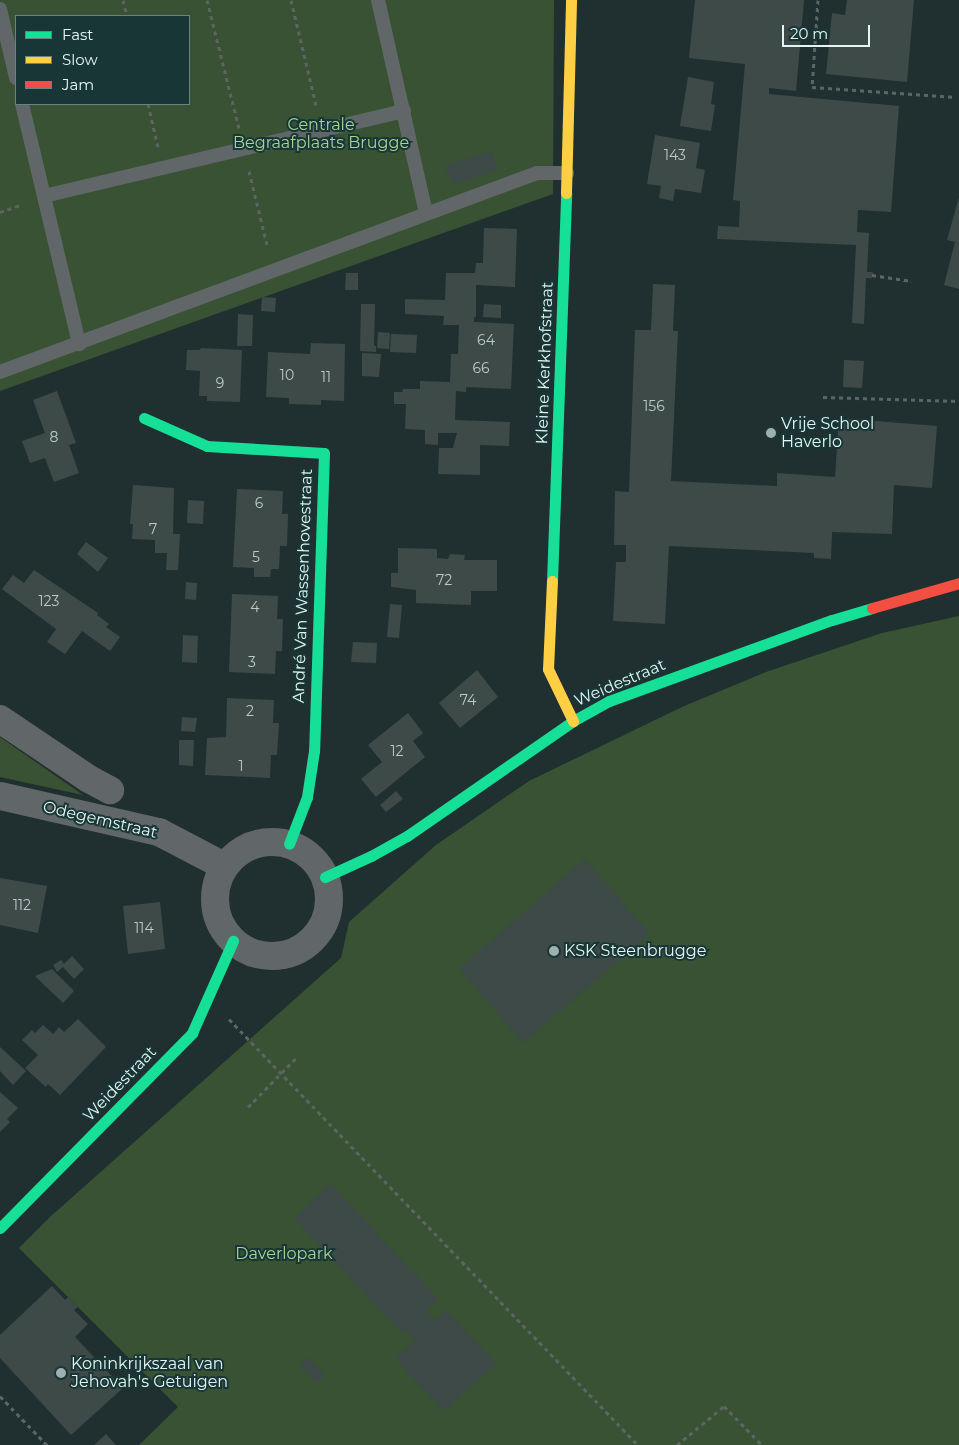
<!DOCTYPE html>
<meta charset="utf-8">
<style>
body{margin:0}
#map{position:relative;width:959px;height:1445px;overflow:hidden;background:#203030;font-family:Montserrat,sans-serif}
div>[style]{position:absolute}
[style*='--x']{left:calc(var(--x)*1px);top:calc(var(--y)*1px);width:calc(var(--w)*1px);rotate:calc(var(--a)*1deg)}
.green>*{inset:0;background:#395233}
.building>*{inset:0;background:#3d4a48}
.path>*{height:3px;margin-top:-1.5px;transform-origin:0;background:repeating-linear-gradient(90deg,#5c6566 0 4px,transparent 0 8px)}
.lane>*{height:14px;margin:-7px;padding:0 7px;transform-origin:7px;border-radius:7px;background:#616769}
.street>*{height:28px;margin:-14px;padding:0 14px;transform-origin:14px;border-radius:14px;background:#616769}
.street>.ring{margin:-14px;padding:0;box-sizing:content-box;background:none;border:28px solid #616769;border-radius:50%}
.fast>*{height:11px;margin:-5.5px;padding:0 5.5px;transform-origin:5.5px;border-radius:5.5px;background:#16e098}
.slow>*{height:11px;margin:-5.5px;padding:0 5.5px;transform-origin:5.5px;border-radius:5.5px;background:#ffcf43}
.jam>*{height:11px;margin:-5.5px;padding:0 5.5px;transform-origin:5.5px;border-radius:5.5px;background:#f24e42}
.dots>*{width:14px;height:14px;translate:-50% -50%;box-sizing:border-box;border:2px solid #193637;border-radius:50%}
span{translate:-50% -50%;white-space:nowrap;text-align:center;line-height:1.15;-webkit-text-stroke:4px #193637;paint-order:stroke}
.number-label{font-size:14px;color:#bacaca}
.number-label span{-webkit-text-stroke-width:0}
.park-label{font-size:16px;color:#a5d493}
.street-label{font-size:16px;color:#e4f5f5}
.poi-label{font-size:16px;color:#e4f5f5}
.left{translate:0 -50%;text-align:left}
.legend{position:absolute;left:15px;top:15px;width:175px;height:90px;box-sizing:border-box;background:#193637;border:1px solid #6a8283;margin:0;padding:6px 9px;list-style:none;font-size:15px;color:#e4f5f5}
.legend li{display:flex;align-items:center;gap:10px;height:25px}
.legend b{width:25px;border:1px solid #6a8283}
.scale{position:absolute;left:782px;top:25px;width:88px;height:22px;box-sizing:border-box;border:2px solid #e4f5f5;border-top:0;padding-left:6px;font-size:15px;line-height:18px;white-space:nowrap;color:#e4f5f5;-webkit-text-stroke:4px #193637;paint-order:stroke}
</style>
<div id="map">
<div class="green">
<i style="clip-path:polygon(evenodd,0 0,554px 0,553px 194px,0 391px,0 0,16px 16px,189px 16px,189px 104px,16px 104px,16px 16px)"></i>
<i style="clip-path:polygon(959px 616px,959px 1445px,139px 1445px,178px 1407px,19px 1248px,50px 1217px,341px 958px,349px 922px,436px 845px,529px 781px,682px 707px,766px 672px,882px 633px)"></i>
<i style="clip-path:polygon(0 737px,83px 795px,0 777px)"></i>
</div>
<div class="building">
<i style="clip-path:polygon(695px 0,804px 0,796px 91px,769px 88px,769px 94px,899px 106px,891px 212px,858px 210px,857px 232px,869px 233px,867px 272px,873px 272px,872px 278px,866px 278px,864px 324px,852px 323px,856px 245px,717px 239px,718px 226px,739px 227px,740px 201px,733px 200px,745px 64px,689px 58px)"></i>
<i style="clip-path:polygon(847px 0,914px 0,907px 82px,826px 74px,832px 13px,845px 15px)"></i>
<i style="clip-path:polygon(688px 77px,714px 82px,711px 104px,715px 105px,711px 131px,680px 126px)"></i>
<i style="clip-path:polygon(655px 135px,700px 143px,696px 168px,705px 170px,701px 193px,675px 189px,673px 201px,659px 198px,661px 186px,647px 184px)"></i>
<i style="clip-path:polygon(491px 151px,498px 169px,453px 185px,445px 166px)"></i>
<i style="clip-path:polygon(959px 197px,959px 289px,944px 285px,955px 242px,947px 240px)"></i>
<i style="clip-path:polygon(484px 228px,517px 229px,515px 287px,476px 285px,476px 317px,474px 317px,474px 322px,514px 324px,511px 389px,466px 387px,466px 392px,456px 391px,455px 420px,510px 422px,509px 446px,480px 445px,480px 475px,438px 474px,439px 448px,453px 448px,457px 433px,438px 433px,438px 445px,425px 444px,425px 430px,405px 429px,406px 404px,394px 404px,394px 392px,402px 392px,403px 389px,420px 389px,420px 381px,450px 382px,451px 354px,458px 354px,459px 325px,443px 325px,444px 316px,405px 314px,405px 299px,445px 300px,446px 273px,475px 273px,476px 263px,483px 263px)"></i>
<i style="clip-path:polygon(346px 273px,358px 273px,358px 290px,345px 290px)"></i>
<i style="clip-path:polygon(653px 284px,675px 285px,673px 331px,678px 331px,671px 481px,777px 486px,777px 473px,835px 477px,839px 418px,937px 426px,932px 488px,894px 485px,892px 534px,832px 532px,831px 559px,814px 558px,814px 553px,669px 546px,665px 624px,613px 621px,616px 562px,626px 562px,626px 545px,614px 545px,615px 491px,629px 492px,635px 330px,651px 330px)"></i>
<i style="clip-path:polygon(262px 297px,276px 298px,275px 312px,261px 311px)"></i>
<i style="clip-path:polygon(361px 304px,375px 304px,374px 346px,376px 346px,376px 352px,360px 351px)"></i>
<i style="clip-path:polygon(484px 304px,501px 305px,501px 318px,483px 317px)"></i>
<i style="clip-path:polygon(238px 314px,253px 315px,252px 346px,237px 346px)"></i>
<i style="clip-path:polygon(378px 332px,390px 333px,389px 349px,377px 348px)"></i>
<i style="clip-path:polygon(391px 334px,417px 335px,416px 353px,390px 352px)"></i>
<i style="clip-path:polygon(311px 343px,345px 344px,344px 401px,321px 400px,321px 405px,289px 404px,289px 398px,266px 397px,268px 352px,310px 354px)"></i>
<i style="clip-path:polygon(201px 348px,242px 350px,240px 402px,207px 401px,207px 396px,199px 396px,200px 371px,186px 370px,187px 350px,200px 350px)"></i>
<i style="clip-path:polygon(362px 353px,381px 354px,379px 377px,362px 376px)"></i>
<i style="clip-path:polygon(844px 360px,864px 361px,862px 388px,843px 387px)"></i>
<i style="clip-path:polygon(57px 391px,76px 443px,69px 445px,79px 473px,54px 482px,45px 458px,30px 463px,22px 441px,45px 433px,33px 400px)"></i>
<i style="clip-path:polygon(133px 485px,174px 488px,173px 534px,180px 534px,178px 570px,166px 570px,167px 553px,155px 553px,155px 540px,132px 539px,133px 524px,130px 524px)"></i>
<i style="clip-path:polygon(237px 489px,283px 491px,282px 514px,288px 514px,287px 546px,280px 546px,279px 569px,271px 569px,270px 577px,254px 577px,254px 568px,233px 567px)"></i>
<i style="clip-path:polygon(188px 500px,204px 501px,203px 524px,187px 523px)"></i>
<i style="clip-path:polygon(86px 542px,108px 558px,98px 572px,77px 554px)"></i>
<i style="clip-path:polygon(398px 548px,437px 549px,437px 558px,448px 559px,450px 554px,465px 555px,464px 560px,497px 560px,497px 591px,471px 591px,471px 605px,416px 603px,416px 590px,391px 587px,391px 573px,398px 573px)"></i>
<i style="clip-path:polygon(34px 570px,98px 613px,97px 615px,109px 624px,106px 627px,120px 637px,110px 651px,82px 631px,65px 654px,47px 642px,56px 629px,2px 589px,13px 575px,24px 583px)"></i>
<i style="clip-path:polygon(186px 582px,197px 583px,196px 600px,185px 599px)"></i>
<i style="clip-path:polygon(232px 594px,278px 596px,277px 619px,283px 619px,282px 651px,276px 651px,275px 674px,229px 672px)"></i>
<i style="clip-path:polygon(390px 604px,402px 605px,399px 638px,387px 637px)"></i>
<i style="clip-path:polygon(183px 635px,198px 636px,197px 663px,182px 662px)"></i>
<i style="clip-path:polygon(353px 642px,377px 643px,376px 663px,351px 662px)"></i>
<i style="clip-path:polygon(477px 670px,498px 697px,460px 728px,439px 703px)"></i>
<i style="clip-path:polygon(227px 698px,274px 700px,273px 723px,279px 723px,277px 755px,271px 755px,270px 778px,205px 775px,207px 738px,226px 737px)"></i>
<i style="clip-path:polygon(408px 713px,423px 733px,413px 741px,425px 757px,376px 797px,361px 779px,382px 762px,368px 745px)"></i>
<i style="clip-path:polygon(182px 717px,197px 718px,195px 732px,181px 731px)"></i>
<i style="clip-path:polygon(179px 740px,194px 740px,193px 766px,179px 765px)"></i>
<i style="clip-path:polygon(396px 791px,403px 799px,386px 812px,380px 805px)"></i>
<i style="clip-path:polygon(585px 859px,650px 934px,523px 1043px,459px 969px)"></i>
<i style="clip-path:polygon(0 878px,47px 886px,38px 933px,0 925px)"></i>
<i style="clip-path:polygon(160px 902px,165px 949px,128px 954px,123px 906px)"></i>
<i style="clip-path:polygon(72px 956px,84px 969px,74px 979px,63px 967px,57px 972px,53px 965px,61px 960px,64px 964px)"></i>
<i style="clip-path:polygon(52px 969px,74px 991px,63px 1003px,35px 976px)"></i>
<i style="clip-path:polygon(78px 1019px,106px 1047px,60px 1095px,48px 1084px,46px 1087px,25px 1068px,38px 1055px,22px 1040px,32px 1030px,35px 1033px,43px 1025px,53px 1034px,59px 1027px,64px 1032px)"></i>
<i style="clip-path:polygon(0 1047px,26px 1071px,13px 1085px,0 1071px)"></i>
<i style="clip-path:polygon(0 1092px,18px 1108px,7px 1119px,10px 1122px,0 1132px)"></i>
<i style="clip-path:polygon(331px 1184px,438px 1299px,426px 1310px,435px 1320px,446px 1310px,496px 1364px,444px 1411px,395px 1359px,415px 1340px,405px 1330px,402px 1334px,294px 1218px)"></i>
<i style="clip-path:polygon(52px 1286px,65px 1300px,68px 1297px,78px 1307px,74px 1310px,88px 1324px,75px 1337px,123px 1388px,71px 1435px,0 1358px,0 1335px)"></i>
<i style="clip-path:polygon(308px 1357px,325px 1375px,317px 1383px,299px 1365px)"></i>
<i style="clip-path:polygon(106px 1434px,116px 1445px,94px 1445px)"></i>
</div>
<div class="path">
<i style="--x:123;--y:0;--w:16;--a:76"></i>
<i style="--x:207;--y:0;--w:132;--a:76"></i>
<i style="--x:291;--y:0;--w:112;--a:76.6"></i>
<i style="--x:818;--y:0;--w:87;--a:93.9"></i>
<i style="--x:812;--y:87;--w:144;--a:4"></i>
<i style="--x:148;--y:104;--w:44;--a:76.9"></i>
<i style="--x:249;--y:171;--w:80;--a:76.3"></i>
<i style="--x:0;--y:212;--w:24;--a:-19"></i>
<i style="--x:872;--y:275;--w:40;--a:8.5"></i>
<i style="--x:823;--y:397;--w:136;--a:1.7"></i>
<i style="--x:229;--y:1019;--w:591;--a:46.17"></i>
<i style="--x:248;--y:1107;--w:70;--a:-45.6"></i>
<i style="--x:0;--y:1396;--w:68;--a:46.2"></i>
<i style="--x:677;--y:1445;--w:61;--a:-39.7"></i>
<i style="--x:724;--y:1406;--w:54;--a:45.7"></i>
</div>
<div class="lane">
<i style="--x:378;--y:0;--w:218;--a:77.3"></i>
<i style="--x:0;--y:9;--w:71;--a:76.9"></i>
<i style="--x:22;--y:104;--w:247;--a:76.6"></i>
<i style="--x:44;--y:196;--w:370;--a:-13.3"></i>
<i style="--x:0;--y:372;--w:573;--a:-20.33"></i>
<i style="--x:537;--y:173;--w:30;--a:0"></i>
</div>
<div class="street">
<i style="--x:0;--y:719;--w:107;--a:34"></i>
<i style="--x:89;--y:779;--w:24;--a:28"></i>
<i style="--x:0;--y:796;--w:163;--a:12.8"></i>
<i style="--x:159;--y:832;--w:73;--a:27.6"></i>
<i class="ring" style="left:215px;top:842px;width:86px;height:86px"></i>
</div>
<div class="fast">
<i style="--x:144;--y:418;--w:69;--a:24"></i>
<i style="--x:207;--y:446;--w:117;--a:3.4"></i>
<i style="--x:324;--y:453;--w:298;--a:91.9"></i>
<i style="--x:314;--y:751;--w:47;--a:98.7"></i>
<i style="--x:307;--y:797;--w:50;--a:111"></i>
<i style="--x:552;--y:581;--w:388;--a:-87.9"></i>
<i style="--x:325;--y:877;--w:51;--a:-24.5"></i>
<i style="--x:371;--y:856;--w:41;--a:-29.1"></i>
<i style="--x:407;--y:836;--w:202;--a:-34.7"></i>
<i style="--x:573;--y:721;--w:41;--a:-29.1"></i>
<i style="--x:609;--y:701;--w:237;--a:-20"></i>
<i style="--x:832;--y:620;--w:42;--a:-16.7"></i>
<i style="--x:0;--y:1228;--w:274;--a:-45.4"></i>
<i style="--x:192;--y:1033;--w:101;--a:-66"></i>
</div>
<div class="slow">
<i style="--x:566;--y:193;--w:193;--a:-88.5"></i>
<i style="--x:552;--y:581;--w:88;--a:92.6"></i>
<i style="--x:548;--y:669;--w:58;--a:64.3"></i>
</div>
<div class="jam">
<i style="--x:872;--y:608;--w:91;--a:-16"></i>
</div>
<div class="dots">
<i style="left:771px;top:433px;background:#9fb0b0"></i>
<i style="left:554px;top:951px;background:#9fb0b0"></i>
<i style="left:61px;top:1373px;background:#9fb0b0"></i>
</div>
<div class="number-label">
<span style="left:675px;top:155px">143</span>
<span style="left:486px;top:340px">64</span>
<span style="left:481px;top:368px">66</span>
<span style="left:287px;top:375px">10</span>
<span style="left:326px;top:377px">11</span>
<span style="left:220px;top:383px">9</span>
<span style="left:654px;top:406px">156</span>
<span style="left:54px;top:437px">8</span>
<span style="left:259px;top:503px">6</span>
<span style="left:153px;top:529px">7</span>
<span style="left:256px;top:557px">5</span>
<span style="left:444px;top:580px">72</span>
<span style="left:49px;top:601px">123</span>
<span style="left:255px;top:607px">4</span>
<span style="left:252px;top:662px">3</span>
<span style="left:468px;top:700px">74</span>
<span style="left:250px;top:711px">2</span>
<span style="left:397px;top:751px">12</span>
<span style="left:241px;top:766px">1</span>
<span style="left:22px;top:905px">112</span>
<span style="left:144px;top:928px">114</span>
</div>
<div class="park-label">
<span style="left:321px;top:134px">Centrale<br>Begraafplaats Brugge</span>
<span style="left:284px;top:1254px">Daverlopark</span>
</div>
<div class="street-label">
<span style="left:545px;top:363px;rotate:-88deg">Kleine Kerkhofstraat</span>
<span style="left:303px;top:586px;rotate:-88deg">André Van Wassenhovestraat</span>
<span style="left:620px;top:683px;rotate:-23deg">Weidestraat</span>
<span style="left:100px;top:820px;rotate:13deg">Odegemstraat</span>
<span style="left:120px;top:1084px;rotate:-46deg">Weidestraat</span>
</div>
<div class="poi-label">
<span class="left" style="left:781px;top:433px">Vrije School<br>Haverlo</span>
<span class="left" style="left:564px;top:951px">KSK Steenbrugge</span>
<span class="left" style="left:71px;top:1373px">Koninkrijkszaal van<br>Jehovah's Getuigen</span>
</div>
<ul class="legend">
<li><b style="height:6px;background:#16e098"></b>Fast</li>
<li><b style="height:6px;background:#ffcf43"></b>Slow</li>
<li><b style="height:6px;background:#f24e42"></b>Jam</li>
</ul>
<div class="scale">20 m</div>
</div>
